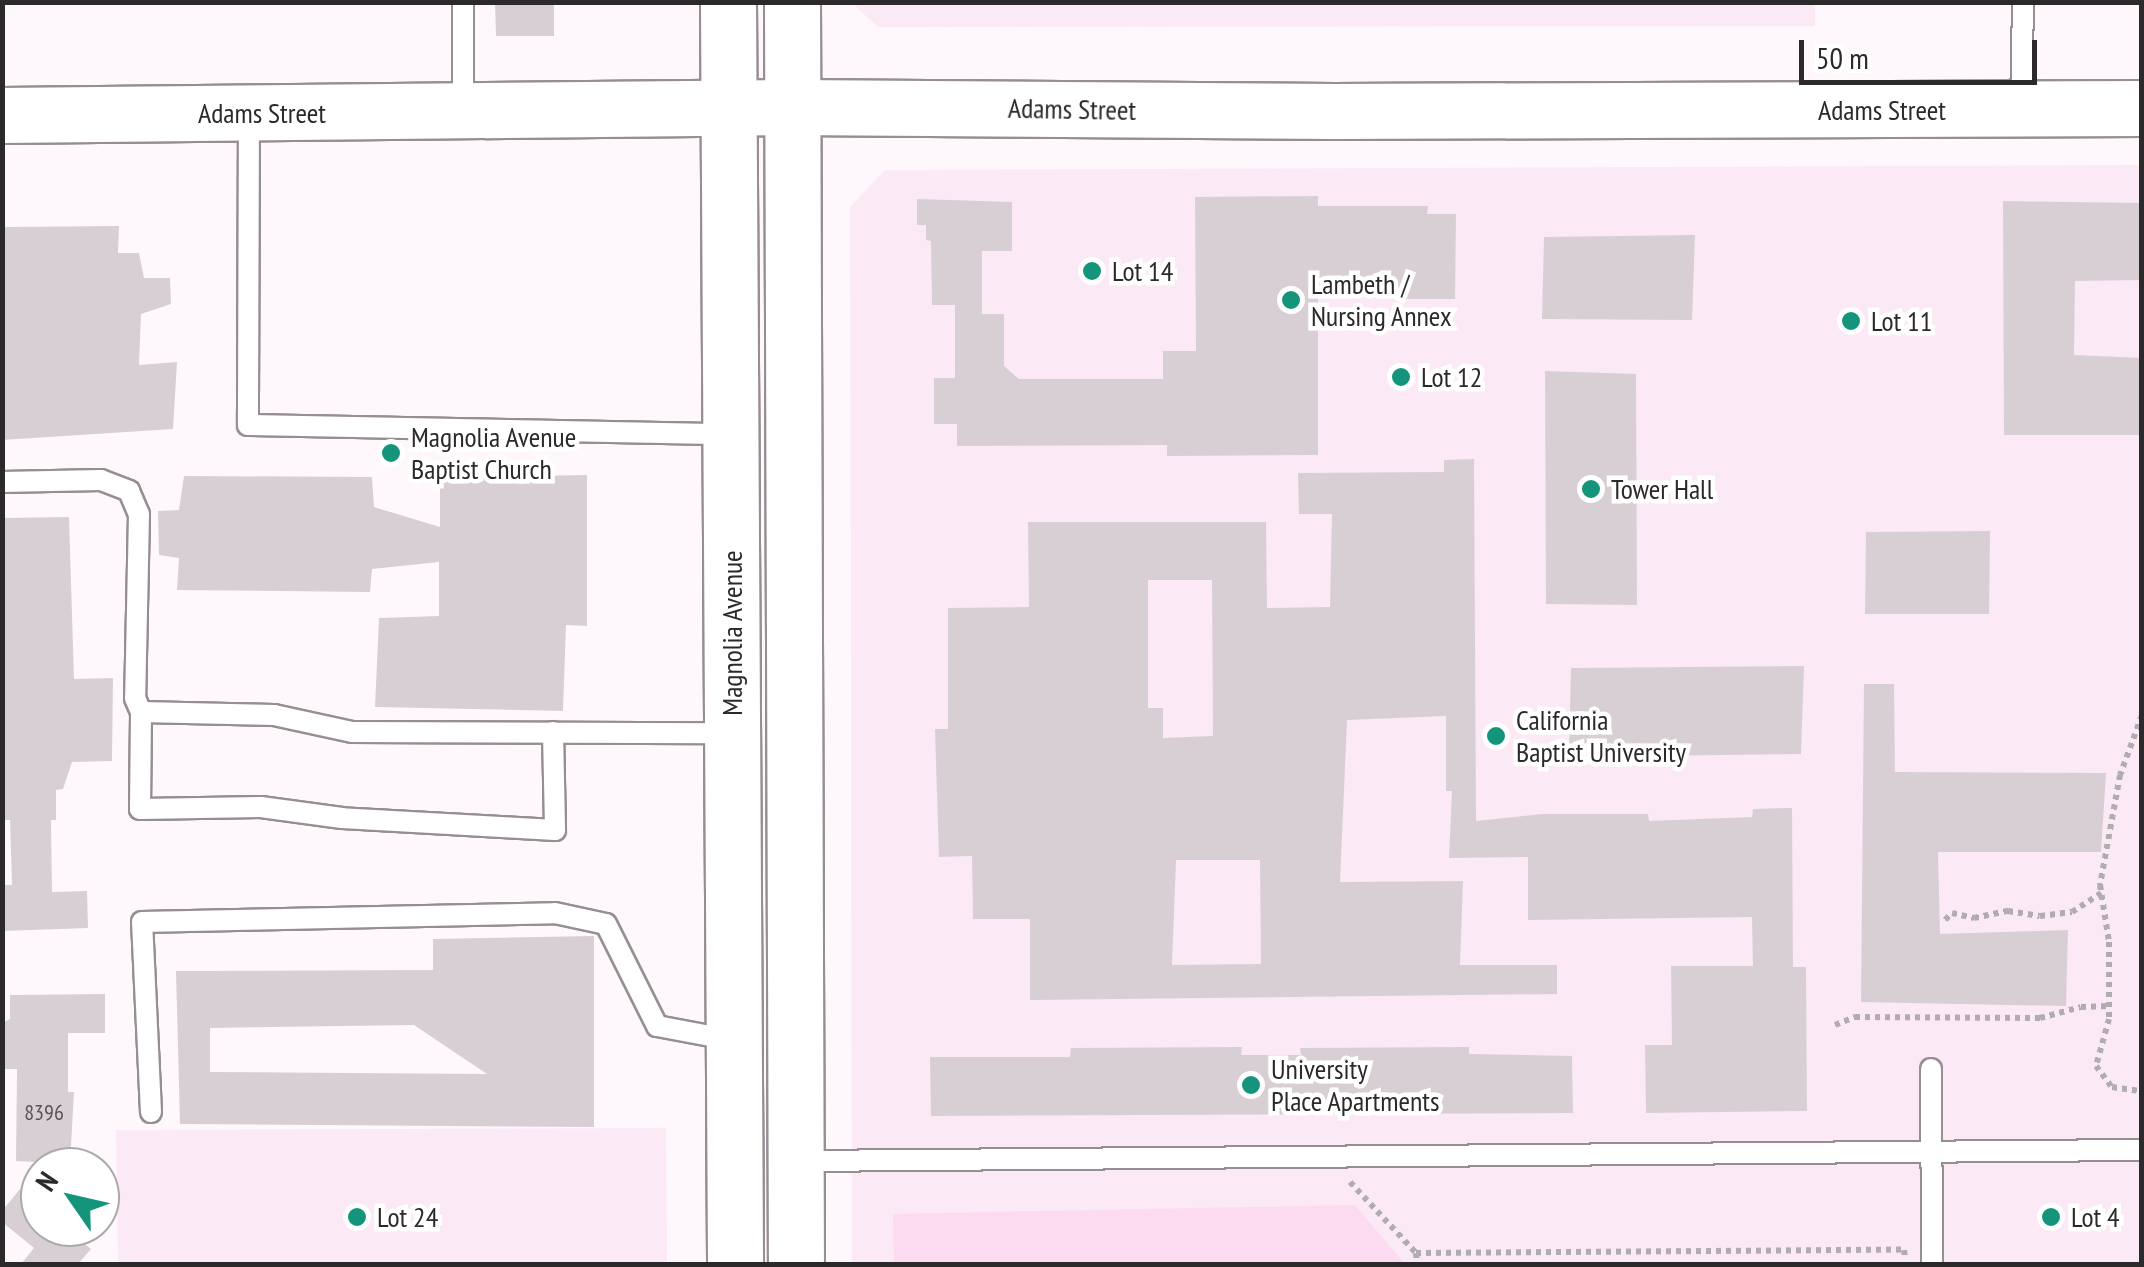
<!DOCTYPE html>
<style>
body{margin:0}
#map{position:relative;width:2144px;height:1267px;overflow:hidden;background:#fef8fc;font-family:"PT Sans Narrow",sans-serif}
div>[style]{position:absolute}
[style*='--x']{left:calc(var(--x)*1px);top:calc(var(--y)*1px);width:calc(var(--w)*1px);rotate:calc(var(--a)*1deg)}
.built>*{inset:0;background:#fbe9f5}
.green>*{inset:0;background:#fcdbf1}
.building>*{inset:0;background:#d8cfd5}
.path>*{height:6px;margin-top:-3px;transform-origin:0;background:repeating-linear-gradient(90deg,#b1acaf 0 5px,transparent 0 10px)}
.roads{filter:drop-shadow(2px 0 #978e94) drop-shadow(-2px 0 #978e94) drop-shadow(0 2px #978e94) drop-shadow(0 -2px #978e94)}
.service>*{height:20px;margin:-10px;padding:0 10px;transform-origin:10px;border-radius:10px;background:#fff}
.secondary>*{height:55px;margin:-27.5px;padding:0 27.5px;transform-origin:27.5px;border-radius:27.5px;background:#fff}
.primary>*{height:55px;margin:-27.5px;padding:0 27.5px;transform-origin:27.5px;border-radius:27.5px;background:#fff}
.dots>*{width:28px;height:28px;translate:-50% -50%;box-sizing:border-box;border:5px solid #fff;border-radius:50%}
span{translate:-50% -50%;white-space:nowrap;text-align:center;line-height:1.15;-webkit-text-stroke:9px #fff;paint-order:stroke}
.number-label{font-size:22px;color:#575256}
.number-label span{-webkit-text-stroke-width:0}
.street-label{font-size:28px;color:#2c292b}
.poi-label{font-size:28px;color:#2c292b}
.left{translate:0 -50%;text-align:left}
.frame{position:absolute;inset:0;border:5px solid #2c292b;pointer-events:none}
.north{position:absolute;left:20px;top:1147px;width:100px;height:100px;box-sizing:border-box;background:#fff;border:2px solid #aba9aa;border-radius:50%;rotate:304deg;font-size:28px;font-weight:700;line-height:40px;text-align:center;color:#2c292b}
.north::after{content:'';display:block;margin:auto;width:35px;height:45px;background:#15947c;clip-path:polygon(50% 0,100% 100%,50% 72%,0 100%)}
.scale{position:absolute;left:1799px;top:40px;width:238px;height:45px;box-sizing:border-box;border:5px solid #2c292b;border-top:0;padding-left:12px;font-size:30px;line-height:35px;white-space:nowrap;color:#2c292b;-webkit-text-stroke:8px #fff;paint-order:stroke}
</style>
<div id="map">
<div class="built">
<i style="clip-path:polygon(1815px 3px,1815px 26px,878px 27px,852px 3px)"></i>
<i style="clip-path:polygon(2141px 165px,2141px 1264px,852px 1264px,850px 207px,885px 170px)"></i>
<i style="clip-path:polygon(666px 1128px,667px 1264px,118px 1264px,116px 1130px)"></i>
</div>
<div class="green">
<i style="clip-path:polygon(1355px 1205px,1405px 1264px,894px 1264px,893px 1214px)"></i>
</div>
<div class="building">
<i style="clip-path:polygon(495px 2px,554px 2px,554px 36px,496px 36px)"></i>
<i style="clip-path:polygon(1318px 196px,1318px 206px,1428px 206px,1427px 214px,1456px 214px,1455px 299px,1402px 299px,1402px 288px,1318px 288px,1318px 455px,1167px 456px,1167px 445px,957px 446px,957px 424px,934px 424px,934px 378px,955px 378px,955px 305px,932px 305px,931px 241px,926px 240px,926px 225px,917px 225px,917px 199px,1012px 202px,1012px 251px,982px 251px,982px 314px,1004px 314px,1004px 366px,1019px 379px,1163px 379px,1163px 351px,1196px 351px,1195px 197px)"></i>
<i style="clip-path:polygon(2003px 201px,2142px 203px,2142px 280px,2075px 281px,2074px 355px,2142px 358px,2142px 435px,2004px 435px)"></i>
<i style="clip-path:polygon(119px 226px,118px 253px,139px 253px,144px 278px,170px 278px,171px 304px,141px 314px,139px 365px,177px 362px,173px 429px,2px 440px,2px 227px)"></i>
<i style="clip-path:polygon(1695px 235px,1692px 320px,1542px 319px,1544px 237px)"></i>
<i style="clip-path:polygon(1545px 371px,1636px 374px,1637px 605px,1546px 604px)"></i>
<i style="clip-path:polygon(evenodd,1474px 459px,1476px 821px,1542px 814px,1648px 814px,1649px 821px,1752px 817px,1753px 809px,1792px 808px,1793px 967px,1806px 967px,1807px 1111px,1646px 1113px,1645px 1045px,1672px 1045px,1671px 966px,1753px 966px,1752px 917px,1528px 920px,1528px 857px,1449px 858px,1452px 791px,1446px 791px,1446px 716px,1347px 720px,1340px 882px,1463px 881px,1460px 965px,1557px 965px,1557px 994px,1030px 1000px,1030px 919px,973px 919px,972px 856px,939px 857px,935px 729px,948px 729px,948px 608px,1029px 607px,1028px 522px,1266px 522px,1267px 608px,1330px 607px,1332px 514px,1299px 514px,1298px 473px,1444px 472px,1444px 460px,1474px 459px,1148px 580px,1212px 580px,1213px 736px,1163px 738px,1163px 708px,1148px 708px,1148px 580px,1474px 459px,1176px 860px,1260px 860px,1261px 964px,1172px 965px,1176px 860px)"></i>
<i style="clip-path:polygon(587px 475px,587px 626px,566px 625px,563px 711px,375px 707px,379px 618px,439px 616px,439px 562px,372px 569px,370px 592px,177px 590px,179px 558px,159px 555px,158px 511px,179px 510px,184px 476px,372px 477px,374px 507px,440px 527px,440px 478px)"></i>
<i style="clip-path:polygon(69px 517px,74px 679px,113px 678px,112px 761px,72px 762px,63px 789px,56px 790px,56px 820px,51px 820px,52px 892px,87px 891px,88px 928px,2px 931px,2px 885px,12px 885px,10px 820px,2px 820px,2px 518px)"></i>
<i style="clip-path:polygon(1990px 531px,1989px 614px,1865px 614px,1866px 532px)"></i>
<i style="clip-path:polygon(1804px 666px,1801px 754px,1569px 757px,1571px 668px)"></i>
<i style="clip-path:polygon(1864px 684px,1894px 684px,1895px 772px,2106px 773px,2101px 852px,1938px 852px,1940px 934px,2068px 930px,2066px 1006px,1861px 1002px)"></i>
<i style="clip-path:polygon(evenodd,594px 936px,594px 1127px,180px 1124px,176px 971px,433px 970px,433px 939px,594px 936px,414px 1025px,487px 1074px,210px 1072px,210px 1028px,414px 1025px)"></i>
<i style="clip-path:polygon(105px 994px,105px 1033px,68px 1033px,68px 1092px,74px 1092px,70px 1164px,16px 1161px,17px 1069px,2px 1069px,2px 1023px,10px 1019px,10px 995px)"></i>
<i style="clip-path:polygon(1242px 1047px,1241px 1055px,1301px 1055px,1300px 1048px,1469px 1047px,1469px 1054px,1572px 1056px,1573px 1113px,931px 1116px,930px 1057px,1070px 1057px,1071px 1048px)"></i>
<i style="clip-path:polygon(20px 1189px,40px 1206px,40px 1227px,65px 1227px,91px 1249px,78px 1264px,21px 1264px,34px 1248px,2px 1222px,2px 1211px)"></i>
</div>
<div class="path">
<i style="--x:2142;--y:715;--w:64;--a:110.1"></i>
<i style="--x:2120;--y:775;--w:112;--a:100.3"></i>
<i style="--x:2100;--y:885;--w:58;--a:81"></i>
<i style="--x:2109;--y:942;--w:77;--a:90"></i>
<i style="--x:2109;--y:1019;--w:49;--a:105.5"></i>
<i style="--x:2096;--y:1066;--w:26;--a:53"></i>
<i style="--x:2112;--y:1087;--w:30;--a:8"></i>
<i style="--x:1945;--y:920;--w:10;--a:-45"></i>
<i style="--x:1952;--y:913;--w:23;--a:13"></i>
<i style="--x:1974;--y:918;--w:35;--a:-12"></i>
<i style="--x:2008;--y:911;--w:32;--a:9"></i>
<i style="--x:2040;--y:916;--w:32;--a:-7"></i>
<i style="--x:2072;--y:912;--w:35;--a:-33"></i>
<i style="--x:1835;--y:1025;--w:22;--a:-22"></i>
<i style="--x:1855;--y:1017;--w:185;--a:0.3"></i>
<i style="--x:2040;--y:1018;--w:42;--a:-15"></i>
<i style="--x:2081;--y:1007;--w:28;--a:-2"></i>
<i style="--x:1350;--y:1182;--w:97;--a:47.1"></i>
<i style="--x:1416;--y:1253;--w:11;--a:85"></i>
<i style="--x:1416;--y:1253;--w:488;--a:-0.4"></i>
<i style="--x:1904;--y:1250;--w:7;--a:82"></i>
</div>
<div class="roads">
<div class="service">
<i style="--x:463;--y:2;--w:109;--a:90"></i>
<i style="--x:2021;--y:107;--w:105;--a:-88.9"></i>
<i style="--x:249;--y:115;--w:310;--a:90.2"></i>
<i style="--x:248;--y:425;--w:481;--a:1.1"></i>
<i style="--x:2;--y:482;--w:99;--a:-1.2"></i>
<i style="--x:101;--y:480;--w:30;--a:21"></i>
<i style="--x:129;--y:491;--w:25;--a:67"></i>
<i style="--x:139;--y:514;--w:184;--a:91.2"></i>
<i style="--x:135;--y:698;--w:15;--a:67"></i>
<i style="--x:553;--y:732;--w:98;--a:88.8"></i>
<i style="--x:555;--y:830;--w:213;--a:-176.8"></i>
<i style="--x:342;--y:818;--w:82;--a:-172.3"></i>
<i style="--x:261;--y:807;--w:121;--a:179.1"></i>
<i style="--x:140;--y:809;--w:97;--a:-89.4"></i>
<i style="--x:141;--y:712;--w:133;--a:1.3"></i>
<i style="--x:274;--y:715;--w:80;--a:12.3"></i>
<i style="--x:352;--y:732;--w:378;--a:0.2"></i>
<i style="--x:1931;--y:1069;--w:195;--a:89.7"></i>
<i style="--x:151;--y:1112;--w:190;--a:-92.7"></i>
<i style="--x:142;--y:922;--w:413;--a:-1.2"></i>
<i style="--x:555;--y:913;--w:52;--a:12.2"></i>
<i style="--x:606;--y:924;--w:114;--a:63.4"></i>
<i style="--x:657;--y:1026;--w:76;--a:10.6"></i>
<i style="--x:799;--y:1161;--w:1343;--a:-0.47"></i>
</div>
<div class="secondary">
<i style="--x:2;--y:115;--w:790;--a:-0.58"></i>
<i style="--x:792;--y:107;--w:542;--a:0.42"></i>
<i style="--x:1334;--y:111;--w:808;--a:-0.21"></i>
</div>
<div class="primary">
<i style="--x:728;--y:2;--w:1262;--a:89.68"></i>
<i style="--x:792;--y:2;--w:1262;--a:89.82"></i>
</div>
</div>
<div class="dots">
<i style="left:1092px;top:271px;background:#15947c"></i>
<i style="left:1291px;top:300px;background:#15947c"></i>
<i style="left:1851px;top:321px;background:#15947c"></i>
<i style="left:1401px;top:377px;background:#15947c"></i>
<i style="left:391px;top:453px;background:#15947c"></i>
<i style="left:1591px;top:489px;background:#15947c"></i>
<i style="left:1496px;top:736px;background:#15947c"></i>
<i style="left:1251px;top:1085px;background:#15947c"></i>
<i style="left:357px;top:1217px;background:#15947c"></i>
<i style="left:2051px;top:1217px;background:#15947c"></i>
</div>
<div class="number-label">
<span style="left:44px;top:1113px">8396</span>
</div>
<div class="street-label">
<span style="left:1072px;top:109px;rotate:1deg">Adams Street</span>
<span style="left:1882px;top:110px">Adams Street</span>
<span style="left:262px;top:113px">Adams Street</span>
<span style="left:732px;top:633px;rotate:-90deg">Magnolia Avenue</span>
</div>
<div class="poi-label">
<span class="left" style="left:1112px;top:271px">Lot 14</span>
<span class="left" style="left:1311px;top:300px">Lambeth /<br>Nursing Annex</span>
<span class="left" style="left:1871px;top:321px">Lot 11</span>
<span class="left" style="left:1421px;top:377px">Lot 12</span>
<span class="left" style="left:411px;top:453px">Magnolia Avenue<br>Baptist Church</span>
<span class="left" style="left:1611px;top:489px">Tower Hall</span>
<span class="left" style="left:1516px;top:736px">California<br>Baptist University</span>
<span class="left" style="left:1271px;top:1085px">University<br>Place Apartments</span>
<span class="left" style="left:377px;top:1217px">Lot 24</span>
<span class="left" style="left:2071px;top:1217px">Lot 4</span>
</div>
<div class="frame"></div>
<div class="north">N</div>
<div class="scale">50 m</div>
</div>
